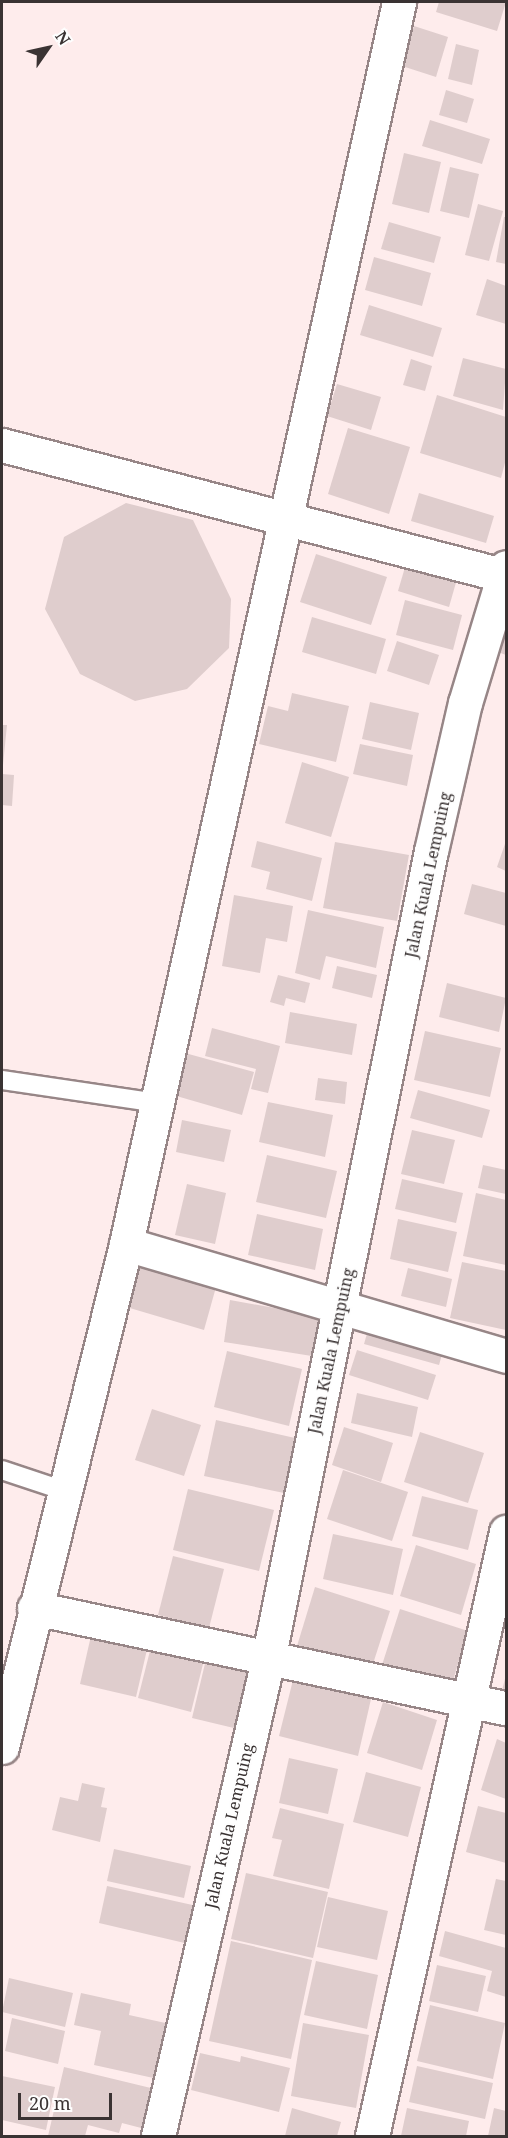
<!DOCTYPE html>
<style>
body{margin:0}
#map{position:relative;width:508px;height:2138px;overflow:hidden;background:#feecec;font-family:"Noto Serif",serif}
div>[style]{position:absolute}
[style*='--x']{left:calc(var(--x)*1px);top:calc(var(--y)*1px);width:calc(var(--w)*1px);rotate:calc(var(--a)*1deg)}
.building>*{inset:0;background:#dfcdcd}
.roads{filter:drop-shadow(2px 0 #978687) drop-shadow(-2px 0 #978687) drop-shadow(0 2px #978687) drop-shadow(0 -2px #978687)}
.service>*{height:18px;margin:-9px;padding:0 9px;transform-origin:9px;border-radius:9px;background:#fff}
.minor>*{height:33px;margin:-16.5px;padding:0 16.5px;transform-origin:16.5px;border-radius:16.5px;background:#fff}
span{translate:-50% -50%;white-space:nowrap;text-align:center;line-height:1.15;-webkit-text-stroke:4.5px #fefefe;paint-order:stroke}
.street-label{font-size:16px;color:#3a3333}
.frame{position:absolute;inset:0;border:3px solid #3a3333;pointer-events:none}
.north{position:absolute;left:18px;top:18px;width:60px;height:60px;-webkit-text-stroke:4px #fefefe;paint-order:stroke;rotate:56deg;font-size:16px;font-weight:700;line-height:24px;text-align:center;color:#3a3333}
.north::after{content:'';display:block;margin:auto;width:21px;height:27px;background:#3a3333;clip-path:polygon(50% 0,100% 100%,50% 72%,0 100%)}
.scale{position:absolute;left:18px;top:2093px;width:94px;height:27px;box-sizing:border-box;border:3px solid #3a3333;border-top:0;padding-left:8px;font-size:18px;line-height:21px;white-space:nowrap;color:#3a3333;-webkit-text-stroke:4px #fefefe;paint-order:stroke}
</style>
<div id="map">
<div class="building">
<i style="clip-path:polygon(439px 2px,506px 2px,497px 31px,436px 12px)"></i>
<i style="clip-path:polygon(414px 26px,448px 37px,436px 77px,402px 66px)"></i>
<i style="clip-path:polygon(456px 44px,479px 50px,472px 85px,448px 79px)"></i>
<i style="clip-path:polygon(446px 90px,474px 99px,467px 123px,439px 115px)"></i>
<i style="clip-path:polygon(430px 120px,490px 139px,482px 164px,422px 146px)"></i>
<i style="clip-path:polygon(404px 153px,441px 162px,429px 213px,392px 204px)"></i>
<i style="clip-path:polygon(450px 167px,479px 174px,469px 218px,440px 211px)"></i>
<i style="clip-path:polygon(478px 204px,503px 211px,489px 261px,465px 255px)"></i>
<i style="clip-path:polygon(504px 217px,506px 217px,506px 264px,496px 262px)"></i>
<i style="clip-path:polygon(389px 222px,441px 237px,434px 263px,381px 249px)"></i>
<i style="clip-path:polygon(374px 257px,431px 273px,422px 306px,365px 290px)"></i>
<i style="clip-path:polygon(487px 279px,506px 286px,506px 324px,476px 315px)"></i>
<i style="clip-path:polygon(369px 305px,442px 328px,433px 357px,360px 335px)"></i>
<i style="clip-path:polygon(463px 358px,506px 369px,503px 410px,453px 396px)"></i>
<i style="clip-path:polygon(411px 359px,432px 366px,425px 391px,403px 385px)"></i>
<i style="clip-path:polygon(337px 384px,381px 397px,371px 430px,327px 416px)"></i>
<i style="clip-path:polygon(437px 395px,506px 417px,506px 459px,501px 478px,420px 453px)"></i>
<i style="clip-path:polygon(348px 428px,410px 447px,389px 514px,328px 494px)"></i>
<i style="clip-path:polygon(419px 493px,494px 516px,486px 543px,411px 521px)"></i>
<i style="clip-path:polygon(126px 503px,193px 520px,231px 599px,229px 648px,187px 689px,135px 701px,80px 674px,45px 609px,64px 537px)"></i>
<i style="clip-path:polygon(316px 554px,387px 577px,371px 625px,300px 602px)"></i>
<i style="clip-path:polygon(408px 557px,459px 572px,449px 607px,398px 591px)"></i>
<i style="clip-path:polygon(405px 600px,462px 615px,453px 650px,396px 635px)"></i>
<i style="clip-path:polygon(312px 617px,386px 639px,376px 674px,302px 652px)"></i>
<i style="clip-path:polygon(506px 626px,506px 655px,498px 652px)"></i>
<i style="clip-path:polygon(397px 641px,439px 655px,429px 685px,387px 671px)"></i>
<i style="clip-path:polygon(292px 693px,349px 706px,336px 762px,259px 744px,268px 706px,288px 711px)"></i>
<i style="clip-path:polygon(370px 702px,419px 713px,411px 750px,362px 739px)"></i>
<i style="clip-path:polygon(2px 725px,7px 725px,3px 765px,2px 765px)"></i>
<i style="clip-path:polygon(360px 744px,413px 755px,407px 786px,353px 774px)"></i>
<i style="clip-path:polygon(302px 762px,349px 777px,331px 837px,285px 823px)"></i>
<i style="clip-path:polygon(2px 774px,14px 775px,12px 806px,2px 805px)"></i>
<i style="clip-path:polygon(257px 841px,322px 858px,312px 901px,266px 889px,270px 872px,251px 867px)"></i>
<i style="clip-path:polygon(506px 841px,506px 871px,497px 867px)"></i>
<i style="clip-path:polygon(335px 842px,409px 855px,397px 921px,323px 908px)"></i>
<i style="clip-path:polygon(472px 884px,506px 893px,506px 926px,464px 914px)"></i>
<i style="clip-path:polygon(234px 895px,293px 906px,287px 942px,266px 938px,260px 973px,222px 966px)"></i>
<i style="clip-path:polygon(308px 910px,384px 927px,376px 968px,326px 956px,320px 980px,295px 973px)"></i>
<i style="clip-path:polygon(337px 966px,377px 975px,372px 998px,332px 988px)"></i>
<i style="clip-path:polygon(278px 975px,310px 983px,305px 1003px,286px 998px,284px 1006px,270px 1002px)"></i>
<i style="clip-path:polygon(447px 983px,506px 998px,499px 1032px,439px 1017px)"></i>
<i style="clip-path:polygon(290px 1012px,357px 1024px,352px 1055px,285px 1043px)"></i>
<i style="clip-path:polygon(212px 1028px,280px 1046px,268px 1093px,251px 1089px,256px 1069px,205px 1056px)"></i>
<i style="clip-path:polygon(425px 1031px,501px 1048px,490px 1097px,414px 1080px)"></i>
<i style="clip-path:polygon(185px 1053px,254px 1072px,242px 1115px,173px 1095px)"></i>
<i style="clip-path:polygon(318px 1078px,347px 1082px,345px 1104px,315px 1100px)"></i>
<i style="clip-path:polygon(418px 1090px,490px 1110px,482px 1138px,410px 1118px)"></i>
<i style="clip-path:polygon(268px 1102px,333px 1115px,325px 1157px,259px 1142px)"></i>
<i style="clip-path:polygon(182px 1120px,231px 1130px,224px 1162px,176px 1152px)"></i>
<i style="clip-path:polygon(412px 1130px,455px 1140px,444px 1184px,401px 1174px)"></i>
<i style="clip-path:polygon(267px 1155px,337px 1171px,326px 1218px,256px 1202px)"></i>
<i style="clip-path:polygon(483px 1165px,506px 1170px,506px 1194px,478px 1188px)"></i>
<i style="clip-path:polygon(402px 1179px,463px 1193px,456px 1223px,395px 1209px)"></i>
<i style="clip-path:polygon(187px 1184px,226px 1193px,215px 1244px,175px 1235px)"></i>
<i style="clip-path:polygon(476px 1193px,506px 1200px,506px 1265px,463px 1256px)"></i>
<i style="clip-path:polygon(257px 1214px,323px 1229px,315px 1270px,248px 1255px)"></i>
<i style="clip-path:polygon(398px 1219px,457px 1232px,448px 1272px,390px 1259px)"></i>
<i style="clip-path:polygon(137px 1256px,218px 1280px,204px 1330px,123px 1306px)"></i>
<i style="clip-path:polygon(462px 1262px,506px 1271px,506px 1330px,450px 1318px)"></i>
<i style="clip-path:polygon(408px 1268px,452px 1279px,446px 1307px,401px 1296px)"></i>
<i style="clip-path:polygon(230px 1300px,325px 1317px,318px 1357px,224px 1342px)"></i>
<i style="clip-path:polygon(370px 1323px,445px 1344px,439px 1365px,364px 1344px)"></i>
<i style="clip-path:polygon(357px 1350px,436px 1375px,428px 1400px,349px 1375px)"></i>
<i style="clip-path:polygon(227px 1351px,302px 1369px,289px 1426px,214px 1407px)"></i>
<i style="clip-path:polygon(357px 1393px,418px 1407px,412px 1437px,351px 1423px)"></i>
<i style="clip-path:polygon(152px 1409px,201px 1425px,184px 1476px,135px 1460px)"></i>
<i style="clip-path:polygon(216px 1420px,295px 1438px,284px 1493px,204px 1476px)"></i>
<i style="clip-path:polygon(344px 1427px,393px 1443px,381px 1482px,332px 1465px)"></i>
<i style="clip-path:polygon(420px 1432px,484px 1453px,468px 1503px,404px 1482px)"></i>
<i style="clip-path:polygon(343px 1470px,408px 1492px,392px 1541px,327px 1519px)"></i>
<i style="clip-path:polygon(188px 1489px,274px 1510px,259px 1571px,173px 1550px)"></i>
<i style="clip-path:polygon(422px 1496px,478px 1510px,468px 1550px,412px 1536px)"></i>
<i style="clip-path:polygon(333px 1534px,403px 1549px,393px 1595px,323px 1579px)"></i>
<i style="clip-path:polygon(416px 1545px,476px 1564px,461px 1615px,400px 1596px)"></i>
<i style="clip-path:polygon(173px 1556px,224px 1569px,209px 1628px,158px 1615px)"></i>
<i style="clip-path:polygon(315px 1587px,390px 1611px,371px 1670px,297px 1646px)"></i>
<i style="clip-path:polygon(400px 1609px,468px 1631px,451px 1687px,382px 1665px)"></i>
<i style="clip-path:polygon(93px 1627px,149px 1641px,136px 1697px,80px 1684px)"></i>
<i style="clip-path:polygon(153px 1639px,206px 1652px,191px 1712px,138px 1698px)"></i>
<i style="clip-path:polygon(208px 1651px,254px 1663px,238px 1729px,192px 1718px)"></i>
<i style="clip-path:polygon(506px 1675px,506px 1695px,501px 1694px)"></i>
<i style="clip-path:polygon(293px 1680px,371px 1699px,358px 1756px,279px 1736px)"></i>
<i style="clip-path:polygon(383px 1702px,437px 1720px,422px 1770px,367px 1753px)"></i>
<i style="clip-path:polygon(497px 1739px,506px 1743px,506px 1799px,481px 1790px)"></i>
<i style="clip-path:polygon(289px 1758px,338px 1769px,328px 1814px,279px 1803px)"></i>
<i style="clip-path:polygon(366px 1772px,421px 1787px,408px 1837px,353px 1822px)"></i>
<i style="clip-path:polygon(82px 1783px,105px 1788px,101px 1807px,107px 1808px,100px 1842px,52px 1830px,60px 1797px,78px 1801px)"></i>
<i style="clip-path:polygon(478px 1806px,506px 1813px,506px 1863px,466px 1852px)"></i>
<i style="clip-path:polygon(280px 1808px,344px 1824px,329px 1889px,273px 1876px,282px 1840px,272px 1838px)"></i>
<i style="clip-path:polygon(114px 1849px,191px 1866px,184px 1898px,107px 1881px)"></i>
<i style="clip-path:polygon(246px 1873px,328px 1892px,313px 1958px,231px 1939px)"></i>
<i style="clip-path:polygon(496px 1879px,506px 1881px,506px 1935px,484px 1930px)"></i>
<i style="clip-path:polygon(107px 1886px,197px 1906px,189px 1944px,99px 1923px)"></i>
<i style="clip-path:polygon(328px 1897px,388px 1911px,377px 1960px,317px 1947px)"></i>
<i style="clip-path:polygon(445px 1931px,506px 1948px,506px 1997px,487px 1991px,492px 1971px,439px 1956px)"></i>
<i style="clip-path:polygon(231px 1941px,312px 1960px,291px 2059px,209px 2041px)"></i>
<i style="clip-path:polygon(316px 1961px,378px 1975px,367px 2029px,304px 2015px)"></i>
<i style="clip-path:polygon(437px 1965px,486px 1976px,478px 2012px,429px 2001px)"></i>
<i style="clip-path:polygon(9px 1978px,73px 1993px,65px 2027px,2px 2012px)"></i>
<i style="clip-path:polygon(81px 1993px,131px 2004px,129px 2015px,170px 2024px,158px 2079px,94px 2065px,101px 2031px,74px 2025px)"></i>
<i style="clip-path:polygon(430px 2005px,505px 2023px,493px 2079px,417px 2061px)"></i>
<i style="clip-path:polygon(12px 2018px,65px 2031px,58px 2064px,5px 2051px)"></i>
<i style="clip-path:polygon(303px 2023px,369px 2035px,356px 2108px,291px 2096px)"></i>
<i style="clip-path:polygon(200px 2053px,240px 2062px,241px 2056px,290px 2068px,279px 2112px,191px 2090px)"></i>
<i style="clip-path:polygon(417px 2066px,493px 2083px,485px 2119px,409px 2102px)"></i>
<i style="clip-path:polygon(64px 2067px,155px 2089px,145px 2129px,122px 2123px,119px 2133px,88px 2125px,85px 2136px,48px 2136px)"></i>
<i style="clip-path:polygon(2px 2076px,55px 2087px,46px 2130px,2px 2120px)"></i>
<i style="clip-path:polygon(292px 2108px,341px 2122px,337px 2136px,285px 2136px)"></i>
<i style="clip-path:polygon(407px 2108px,469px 2121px,466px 2136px,401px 2136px)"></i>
<i style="clip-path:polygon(494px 2108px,506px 2111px,506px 2136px,488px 2136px)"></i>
</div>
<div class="roads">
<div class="service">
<i style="--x:2;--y:1080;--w:158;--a:8.4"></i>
<i style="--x:2;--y:1470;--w:66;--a:18.4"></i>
</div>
<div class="minor">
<i style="--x:2;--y:445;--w:521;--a:14.57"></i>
<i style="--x:126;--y:1244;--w:396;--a:16.4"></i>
<i style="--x:34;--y:1608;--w:482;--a:12"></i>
<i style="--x:2;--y:1747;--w:518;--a:-76.15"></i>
<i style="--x:126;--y:1244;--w:1272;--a:-77.6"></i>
<i style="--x:158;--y:2136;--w:489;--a:-77"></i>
<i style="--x:268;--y:1660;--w:825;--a:-78.61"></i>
<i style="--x:431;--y:851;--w:152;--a:-77.1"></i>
<i style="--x:465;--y:703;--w:142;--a:-73.2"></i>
<i style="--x:372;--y:2136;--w:619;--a:-77.49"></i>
</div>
</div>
<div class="street-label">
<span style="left:428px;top:875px;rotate:-78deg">Jalan Kuala Lempuing</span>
<span style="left:331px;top:1351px;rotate:-78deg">Jalan Kuala Lempuing</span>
<span style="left:229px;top:1826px;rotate:-77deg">Jalan Kuala Lempuing</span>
</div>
<div class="frame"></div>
<div class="north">N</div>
<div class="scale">20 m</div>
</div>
